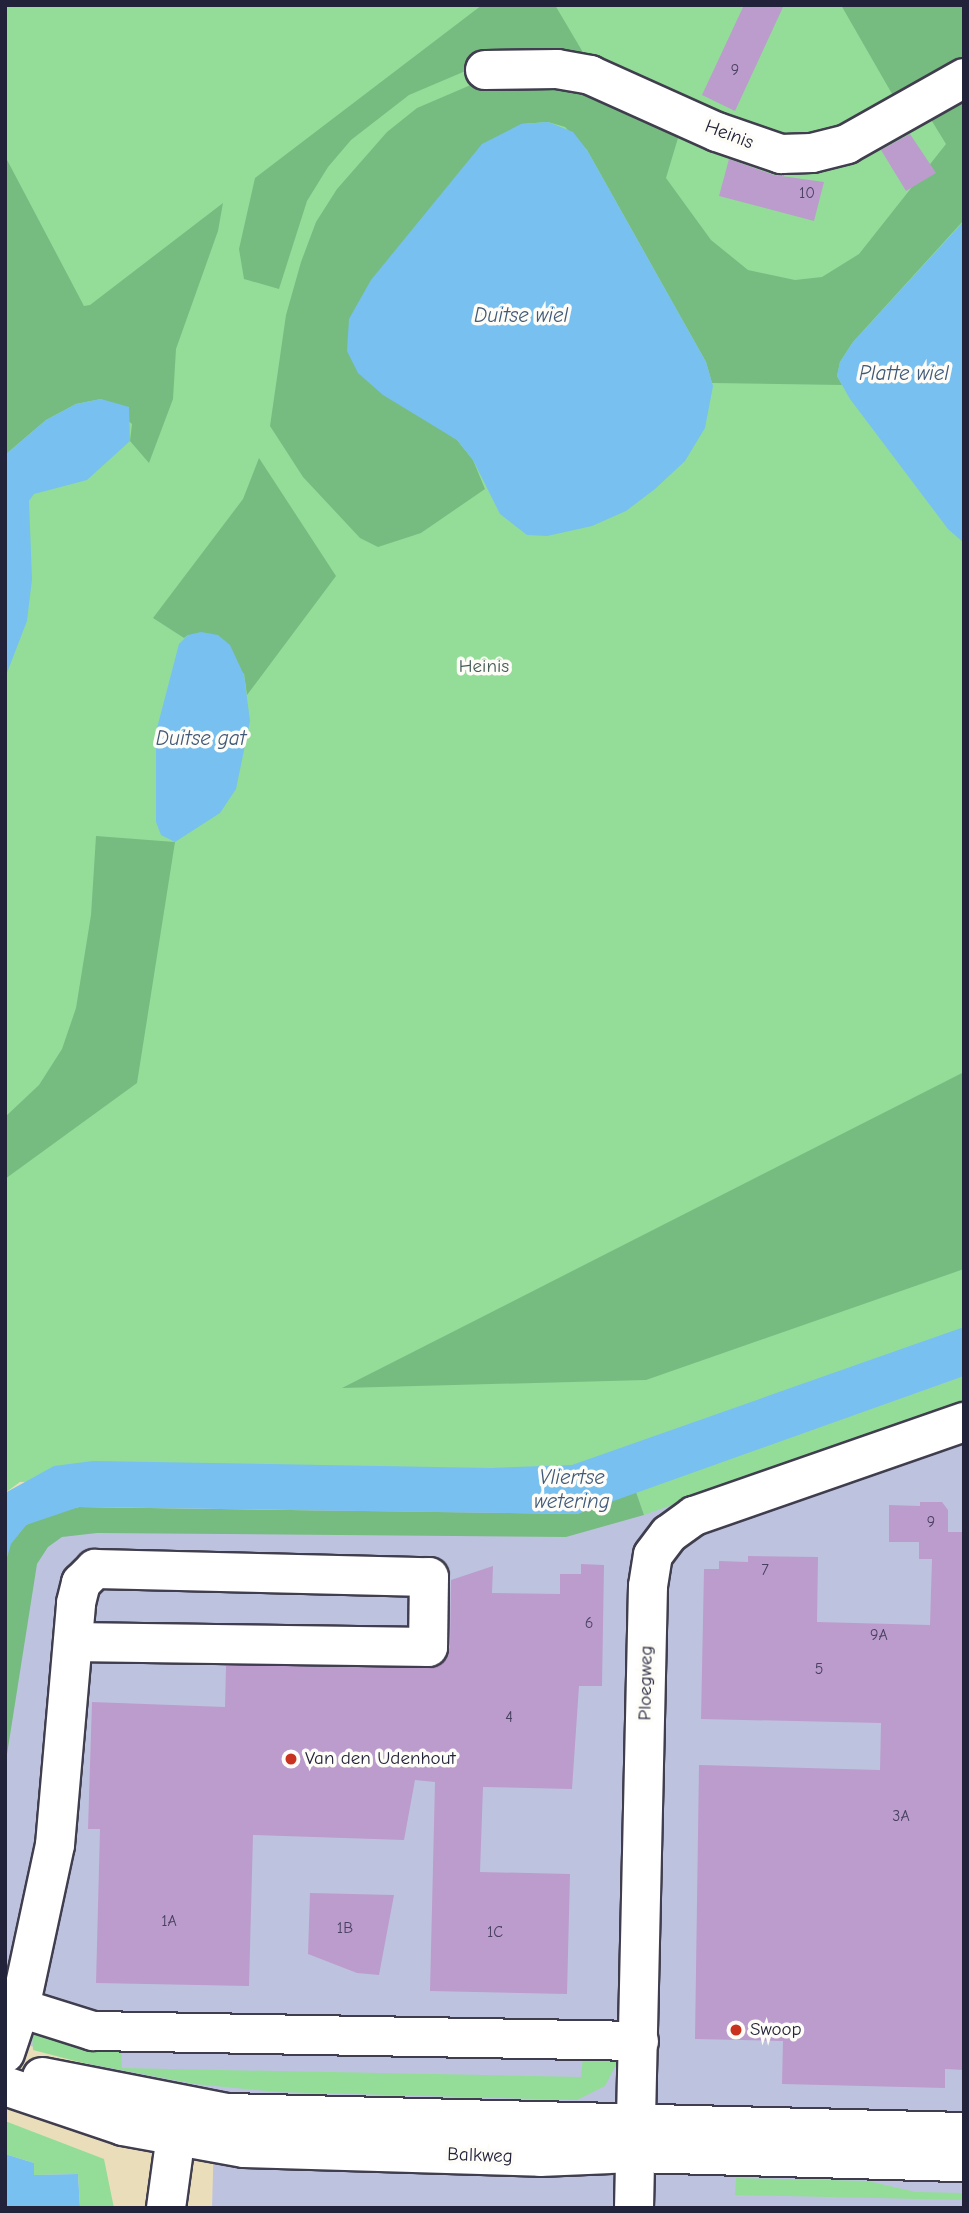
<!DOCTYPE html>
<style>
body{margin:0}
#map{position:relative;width:969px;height:2213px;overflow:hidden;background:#eadeba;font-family:"Comic Neue",sans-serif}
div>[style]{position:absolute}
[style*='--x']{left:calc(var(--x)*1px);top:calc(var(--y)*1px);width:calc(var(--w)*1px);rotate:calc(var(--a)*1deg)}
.industrial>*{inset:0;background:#bdc3de}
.green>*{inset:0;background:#93dd98}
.forest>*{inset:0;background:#76bc80}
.water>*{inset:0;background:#77c0f0}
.building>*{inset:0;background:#bc9ccd}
.roads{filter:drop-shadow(2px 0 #403e4e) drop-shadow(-2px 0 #403e4e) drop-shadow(0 2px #403e4e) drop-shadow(0 -2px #403e4e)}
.minor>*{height:38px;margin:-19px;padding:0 19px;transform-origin:19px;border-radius:19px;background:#fff}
.dots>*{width:19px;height:19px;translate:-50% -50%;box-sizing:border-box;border:4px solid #fdfcf7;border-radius:50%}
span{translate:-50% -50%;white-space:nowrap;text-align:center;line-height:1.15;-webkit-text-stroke:7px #fdfcf7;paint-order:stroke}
.number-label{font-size:16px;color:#484060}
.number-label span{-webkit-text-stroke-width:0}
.street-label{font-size:19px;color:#22223b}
.park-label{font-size:19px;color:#445a57}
.poi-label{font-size:19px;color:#22223b}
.left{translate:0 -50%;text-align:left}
.water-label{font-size:21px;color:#40597a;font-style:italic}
.frame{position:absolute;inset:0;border:7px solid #22223b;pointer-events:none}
</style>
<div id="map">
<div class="industrial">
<i style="clip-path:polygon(964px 1344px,964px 2208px,212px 2208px,215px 2103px,5px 2038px,5px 1517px,525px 1506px)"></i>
</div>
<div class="green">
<i style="clip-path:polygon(5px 5px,964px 5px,964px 1330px,572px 1469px,20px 1482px,5px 1493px)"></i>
<i style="clip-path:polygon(964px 1376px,964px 1401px,644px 1515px,636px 1492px)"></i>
<i style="clip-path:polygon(32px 2031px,121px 2046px,122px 2068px,581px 2077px,583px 2056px,617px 2059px,616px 2065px,605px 2086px,577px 2100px,277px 2092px,195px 2084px,79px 2062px,33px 2050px)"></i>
<i style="clip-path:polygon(5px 2121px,104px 2159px,114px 2208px,80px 2208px,78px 2174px,34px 2175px,34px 2163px,5px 2154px)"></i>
<i style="clip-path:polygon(736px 2178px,867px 2181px,916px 2192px,964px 2193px,964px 2200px,735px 2195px)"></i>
</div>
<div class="forest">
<i style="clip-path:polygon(482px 5px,555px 5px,591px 66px,482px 64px,409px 95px,351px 140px,328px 167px,307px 201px,279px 289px,244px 279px,239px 249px,255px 178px)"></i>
<i style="clip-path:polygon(841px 5px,964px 5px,964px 68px,899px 106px)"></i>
<i style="clip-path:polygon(556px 76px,681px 128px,666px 178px,711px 240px,748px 270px,795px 280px,822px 277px,859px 254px,946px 144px,930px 118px,964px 99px,964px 220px,853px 342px,840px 362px,837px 376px,842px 385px,712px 383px,706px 362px,587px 150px,565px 127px,548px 122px,521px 124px,434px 425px,457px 440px,473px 460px,485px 489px,421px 533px,378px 547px,360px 538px,303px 477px,270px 426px,286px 315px,301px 262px,316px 222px,337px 189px,387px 132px,417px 108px,487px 78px)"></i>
<i style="clip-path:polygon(5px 156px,84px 306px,90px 305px,223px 203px,218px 231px,176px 349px,173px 399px,149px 463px,130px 441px,132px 424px,101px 399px,76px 404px,46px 420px,5px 455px)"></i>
<i style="clip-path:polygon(259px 458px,336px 576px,247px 695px,244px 674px,188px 635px,184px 638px,153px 618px,243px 499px)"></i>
<i style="clip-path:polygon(96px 836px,175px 842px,137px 1083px,5px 1179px,5px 1117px,39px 1085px,62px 1049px,76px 1008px,91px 915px)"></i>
<i style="clip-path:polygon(964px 1072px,964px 1269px,646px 1380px,342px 1388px)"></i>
<i style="clip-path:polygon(636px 1492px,644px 1515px,566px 1537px,97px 1533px,62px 1537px,48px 1547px,37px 1564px,5px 1767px,5px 1564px,10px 1544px,26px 1525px,51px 1513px,79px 1507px,577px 1514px)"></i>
</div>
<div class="water">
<i style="clip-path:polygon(548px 122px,573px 132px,587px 150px,706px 362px,713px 386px,705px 428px,685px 461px,655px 489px,626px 511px,592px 526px,547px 536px,527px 535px,500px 514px,473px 460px,457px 440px,383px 395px,358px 373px,347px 351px,349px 319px,371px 280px,482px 144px,521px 124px)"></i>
<i style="clip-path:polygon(964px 221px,964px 543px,948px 529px,850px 399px,837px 376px,840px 362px,853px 342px)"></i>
<i style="clip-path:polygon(101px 399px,129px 407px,130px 441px,87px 480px,34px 494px,29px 501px,32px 579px,27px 621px,5px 678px,5px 455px,46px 420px,76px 404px)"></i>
<i style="clip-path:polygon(201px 632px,218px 635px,230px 645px,244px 675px,250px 721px,236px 789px,220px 813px,175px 842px,161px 835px,156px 822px,156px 732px,179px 644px,188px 635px)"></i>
<i style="clip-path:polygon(964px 1327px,964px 1376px,577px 1514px,79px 1507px,26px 1525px,11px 1544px,5px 1564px,5px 1493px,54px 1466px,93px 1461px,491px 1468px,572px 1465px)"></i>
<i style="clip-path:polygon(5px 2154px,34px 2163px,34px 2175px,78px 2174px,80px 2208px,5px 2208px)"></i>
</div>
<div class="building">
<i style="clip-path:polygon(744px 5px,784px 5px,735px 111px,702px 95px)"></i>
<i style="clip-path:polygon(910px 134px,936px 173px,906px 191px,881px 150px)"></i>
<i style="clip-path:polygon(729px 159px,774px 175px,824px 182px,814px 221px,719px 196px)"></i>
<i style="clip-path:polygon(920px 1502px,942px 1502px,948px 1510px,948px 1532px,964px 1532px,964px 2070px,945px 2069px,945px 2088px,782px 2084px,783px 2041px,695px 2039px,699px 1765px,880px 1770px,881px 1723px,701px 1719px,704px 1569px,719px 1569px,719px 1561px,748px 1562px,748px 1556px,818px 1557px,817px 1622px,930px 1625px,932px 1559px,919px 1559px,919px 1542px,889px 1542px,889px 1505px,920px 1506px)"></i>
<i style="clip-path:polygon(581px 1564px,604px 1565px,602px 1686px,579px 1686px,572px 1789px,483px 1787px,480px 1872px,570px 1874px,567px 1994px,430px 1991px,435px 1782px,415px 1780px,404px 1840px,253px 1835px,249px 1986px,96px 1983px,100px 1829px,88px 1829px,92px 1702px,225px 1707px,226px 1666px,438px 1666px,450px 1647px,451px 1580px,493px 1566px,492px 1593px,560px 1594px,560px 1574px,581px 1574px)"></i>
<i style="clip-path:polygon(310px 1893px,394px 1895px,379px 1975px,357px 1973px,308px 1954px)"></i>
</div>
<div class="roads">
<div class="minor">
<i style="--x:485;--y:70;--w:72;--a:-0.8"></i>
<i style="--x:557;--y:69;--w:34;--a:10"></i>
<i style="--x:590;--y:75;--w:139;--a:24.2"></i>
<i style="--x:717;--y:132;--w:68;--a:19"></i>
<i style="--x:781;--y:154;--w:31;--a:-2"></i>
<i style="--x:812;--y:153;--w:36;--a:-14"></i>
<i style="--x:847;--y:144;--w:134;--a:-29.4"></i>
<i style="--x:20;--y:2008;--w:167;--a:-77.9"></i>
<i style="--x:55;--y:1845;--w:243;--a:-85"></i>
<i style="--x:76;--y:1603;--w:21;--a:-76"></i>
<i style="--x:81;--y:1583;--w:20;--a:-45"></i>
<i style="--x:95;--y:1569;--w:334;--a:1.4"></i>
<i style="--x:429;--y:1577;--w:70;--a:90.8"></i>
<i style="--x:428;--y:1647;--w:355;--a:-179.2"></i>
<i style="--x:5;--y:2053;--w:47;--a:-71.6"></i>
<i style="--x:20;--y:2008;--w:77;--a:17.5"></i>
<i style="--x:93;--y:2031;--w:546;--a:1.05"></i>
<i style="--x:42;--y:2077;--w:189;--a:11"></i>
<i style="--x:228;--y:2113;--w:736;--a:1.48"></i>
<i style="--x:5;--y:2086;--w:125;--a:18.7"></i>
<i style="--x:123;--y:2126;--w:123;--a:10.3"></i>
<i style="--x:244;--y:2148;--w:296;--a:1.7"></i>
<i style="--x:540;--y:2157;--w:96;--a:-2.4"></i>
<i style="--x:636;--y:2153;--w:328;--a:1.6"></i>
<i style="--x:166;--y:2208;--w:96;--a:-82.2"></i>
<i style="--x:634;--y:2208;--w:622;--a:-88.71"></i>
<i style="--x:648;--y:1586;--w:31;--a:-81"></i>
<i style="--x:653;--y:1555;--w:26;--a:-53"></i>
<i style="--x:669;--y:1534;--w:31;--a:-36"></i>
<i style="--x:694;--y:1516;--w:286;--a:-19.2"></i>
</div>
</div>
<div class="dots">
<i style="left:291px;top:1759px;background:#c8321e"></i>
<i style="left:736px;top:2030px;background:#c8321e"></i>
</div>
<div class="number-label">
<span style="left:735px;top:70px">9</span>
<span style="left:807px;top:193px">10</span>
<span style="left:931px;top:1522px">9</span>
<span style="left:765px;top:1570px">7</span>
<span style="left:589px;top:1623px">6</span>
<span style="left:879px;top:1635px">9A</span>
<span style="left:819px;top:1669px">5</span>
<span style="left:509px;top:1717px">4</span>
<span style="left:901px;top:1816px">3A</span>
<span style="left:169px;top:1921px">1A</span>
<span style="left:345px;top:1928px">1B</span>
<span style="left:495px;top:1932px">1C</span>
</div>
<div class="street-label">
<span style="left:729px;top:135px;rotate:21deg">Heinis</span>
<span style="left:646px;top:1683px;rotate:-89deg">Ploegweg</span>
<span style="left:480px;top:2156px;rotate:2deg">Balkweg</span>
</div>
<div class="park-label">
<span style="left:484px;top:667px">Heinis</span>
</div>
<div class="poi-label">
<span class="left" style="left:305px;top:1759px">Van den Udenhout</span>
<span class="left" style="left:750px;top:2030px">Swoop</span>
</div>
<div class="water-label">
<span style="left:521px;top:315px">Duitse wiel</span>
<span style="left:904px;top:373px">Platte wiel</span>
<span style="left:201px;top:738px">Duitse gat</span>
<span style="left:572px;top:1489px">Vliertse<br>wetering</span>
</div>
<div class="frame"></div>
</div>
